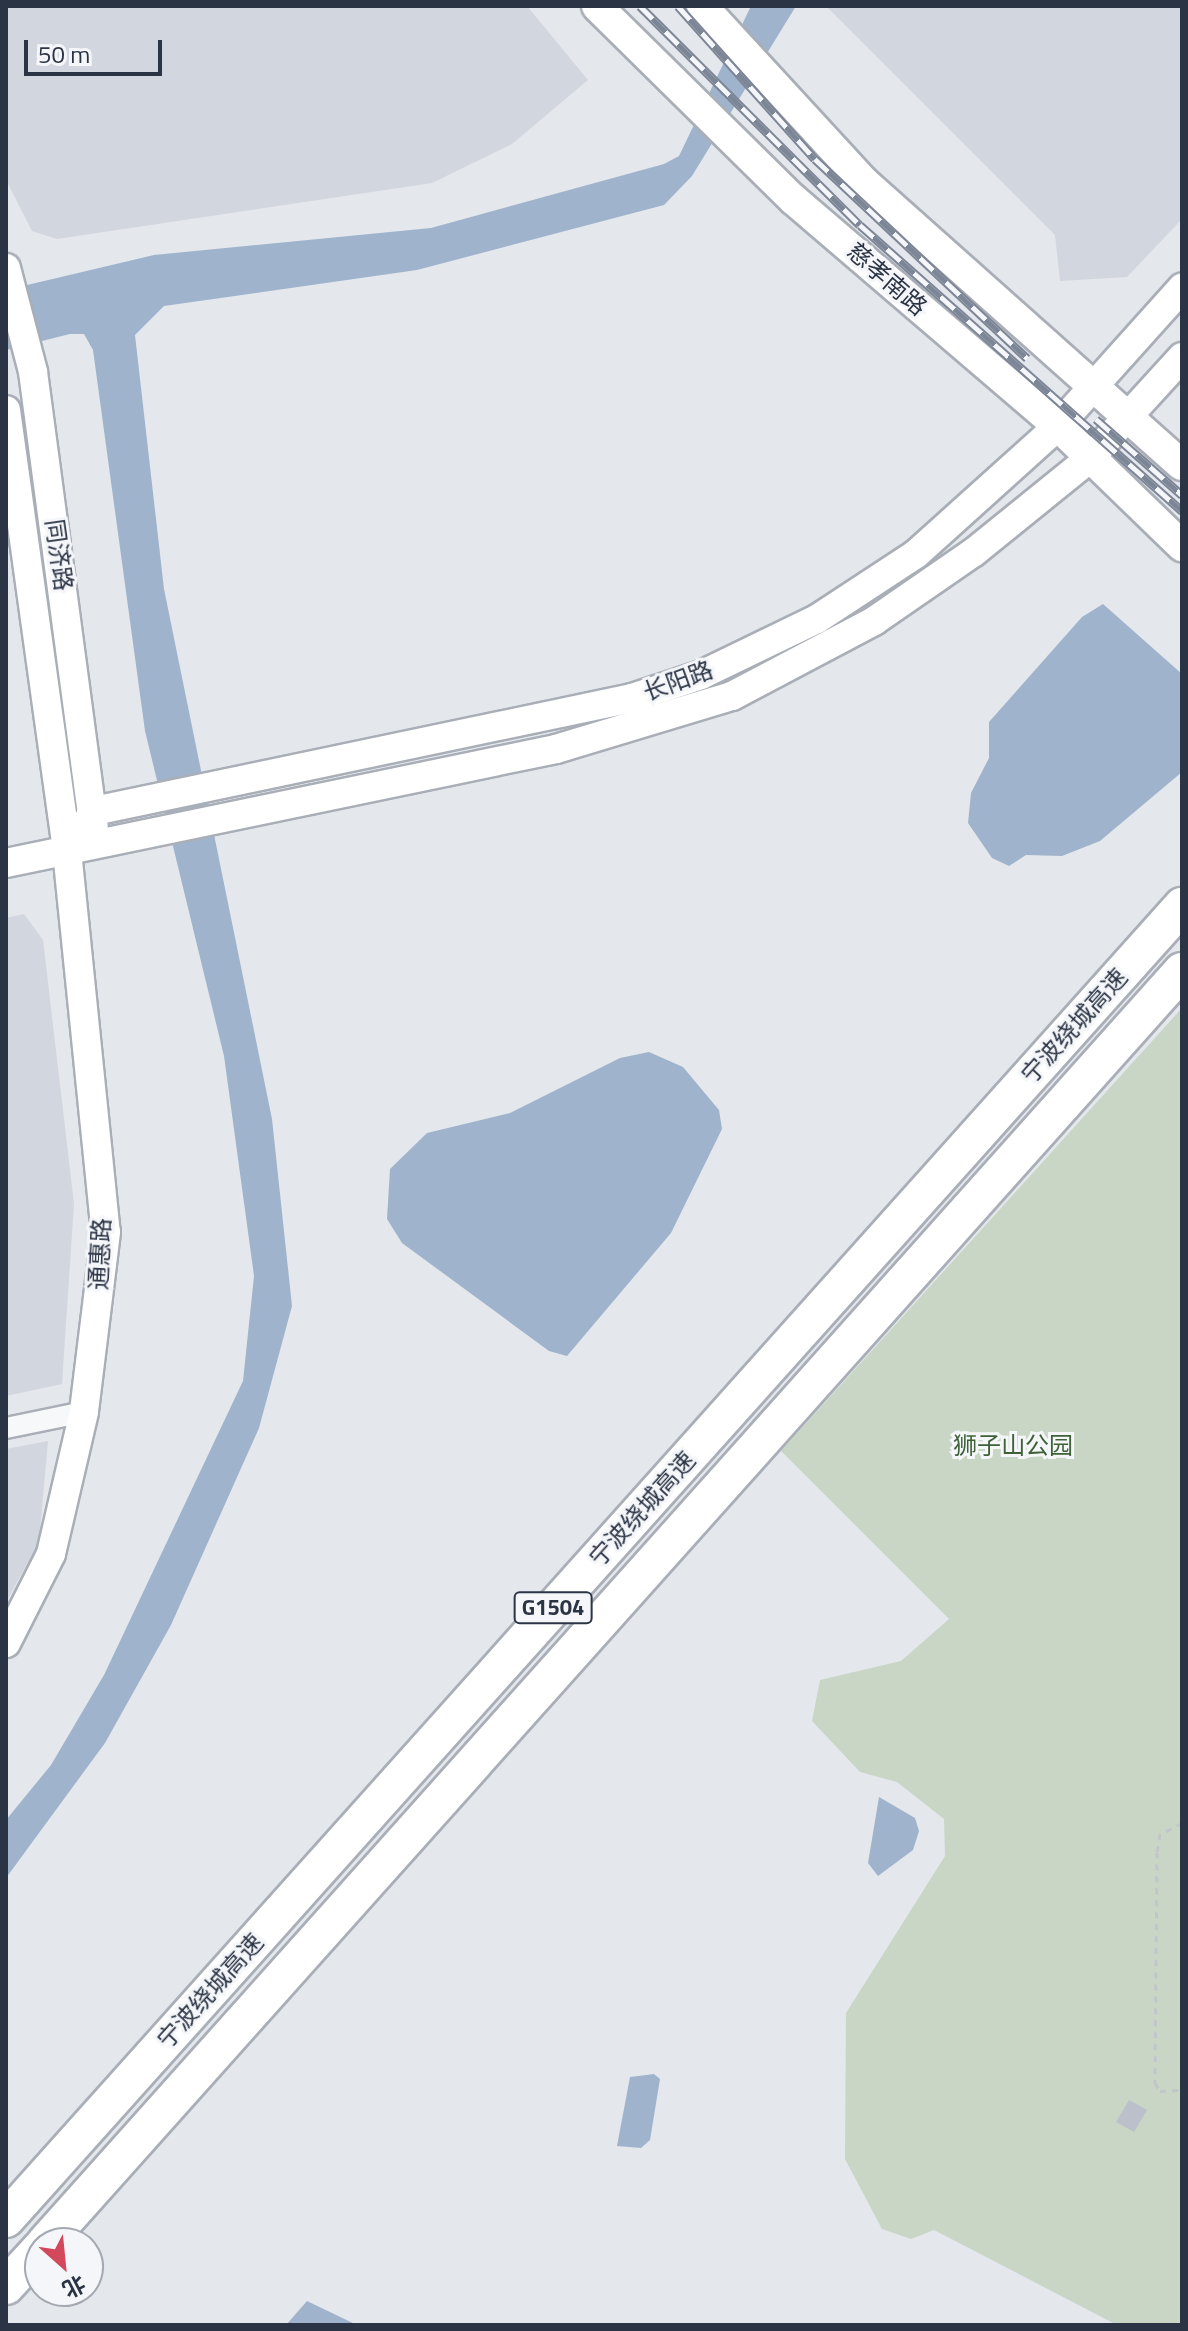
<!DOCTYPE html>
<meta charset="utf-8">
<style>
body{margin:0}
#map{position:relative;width:1188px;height:2331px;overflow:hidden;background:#e4e7ec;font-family:"Titillium Web","Noto Sans SC",sans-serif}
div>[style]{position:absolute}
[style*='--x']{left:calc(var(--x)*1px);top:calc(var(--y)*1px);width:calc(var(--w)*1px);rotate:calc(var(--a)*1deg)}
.built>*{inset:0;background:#d2d6de}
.green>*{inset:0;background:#c9d6c5}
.water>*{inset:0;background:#9fb4cc}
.building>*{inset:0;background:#bbc0ca}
.path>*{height:3px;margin-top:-1.5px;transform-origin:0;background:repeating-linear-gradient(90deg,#c2c5cb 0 6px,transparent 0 12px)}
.roads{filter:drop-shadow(2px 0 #a9aeb7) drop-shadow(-2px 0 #a9aeb7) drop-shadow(0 2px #a9aeb7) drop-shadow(0 -2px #a9aeb7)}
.street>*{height:20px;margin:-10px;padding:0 10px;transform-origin:10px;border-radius:10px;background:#f7f8fa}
.secondary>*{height:28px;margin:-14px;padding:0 14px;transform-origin:14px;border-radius:14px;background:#fff}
.primary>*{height:30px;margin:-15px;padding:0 15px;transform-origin:15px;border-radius:15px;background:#fff}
.highway>*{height:36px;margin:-18px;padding:0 18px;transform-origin:18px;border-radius:18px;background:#fff}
.rail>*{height:9px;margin-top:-4.5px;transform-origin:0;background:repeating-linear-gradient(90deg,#f4f6f9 0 18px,#7d8696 0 36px);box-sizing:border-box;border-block:2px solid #7d8696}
span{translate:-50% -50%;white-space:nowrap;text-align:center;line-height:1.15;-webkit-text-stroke:6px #f4f6f9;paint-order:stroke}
.shield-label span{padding:2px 6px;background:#f4f6f9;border:2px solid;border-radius:6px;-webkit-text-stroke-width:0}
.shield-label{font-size:22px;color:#2b3445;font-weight:700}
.street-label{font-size:24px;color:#2b3445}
.park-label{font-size:24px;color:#3f6138}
.frame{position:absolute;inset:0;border:8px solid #2b3445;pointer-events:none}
.north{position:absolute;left:24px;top:2227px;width:80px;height:80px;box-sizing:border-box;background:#f4f6f9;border:2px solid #a4a8b1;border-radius:50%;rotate:153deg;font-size:22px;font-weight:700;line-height:32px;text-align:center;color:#2b3445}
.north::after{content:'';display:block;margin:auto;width:28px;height:36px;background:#d1495b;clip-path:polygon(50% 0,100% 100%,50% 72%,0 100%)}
.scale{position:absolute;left:24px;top:40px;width:138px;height:36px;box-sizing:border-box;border:4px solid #2b3445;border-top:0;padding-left:10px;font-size:24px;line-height:28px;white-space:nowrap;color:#2b3445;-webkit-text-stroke:6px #f4f6f9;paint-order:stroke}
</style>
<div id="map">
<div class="built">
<i style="clip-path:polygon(6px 6px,527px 6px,588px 80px,512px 144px,432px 183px,57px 239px,32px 231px,6px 180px)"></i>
<i style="clip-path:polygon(826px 6px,1182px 6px,1182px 219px,1127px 277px,1060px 281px,1055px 235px)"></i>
<i style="clip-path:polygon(24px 914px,43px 940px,74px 1204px,62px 1384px,6px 1396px,6px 918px)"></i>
<i style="clip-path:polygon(48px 1441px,39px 1542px,6px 1602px,6px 1449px)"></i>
</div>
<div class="green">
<i style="clip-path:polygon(1182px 1008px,1182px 2325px,1117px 2325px,934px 2230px,911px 2239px,882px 2229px,845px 2159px,846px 2013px,945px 1856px,944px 1819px,897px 1782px,860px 1772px,812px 1721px,820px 1680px,901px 1661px,949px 1619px,781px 1451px)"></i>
</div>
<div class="water">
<i style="clip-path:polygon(751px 6px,796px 6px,692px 176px,664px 205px,417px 270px,164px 306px,135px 335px,164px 589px,272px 1119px,292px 1306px,259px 1428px,171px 1625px,105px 1743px,6px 1878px,6px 1820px,51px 1765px,104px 1675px,243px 1381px,254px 1276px,224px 1056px,145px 731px,93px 350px,84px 334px,70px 334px,6px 350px,6px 290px,154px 255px,431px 228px,664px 164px,679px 156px)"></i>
<i style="clip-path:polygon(1103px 604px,1182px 674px,1182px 772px,1100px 841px,1062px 856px,1026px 855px,1009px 866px,992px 858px,968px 823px,971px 793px,989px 758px,989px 722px,1082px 617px)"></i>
<i style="clip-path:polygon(649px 1052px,683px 1067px,719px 1110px,722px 1129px,671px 1233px,567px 1356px,549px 1351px,402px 1243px,387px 1219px,390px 1169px,427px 1133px,510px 1113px,620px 1058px)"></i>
<i style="clip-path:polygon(879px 1797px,915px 1818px,919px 1831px,913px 1850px,878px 1876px,868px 1863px)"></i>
<i style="clip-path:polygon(654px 2074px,660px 2079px,650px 2140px,641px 2148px,617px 2146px,630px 2077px)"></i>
<i style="clip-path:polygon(307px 2301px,357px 2325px,286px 2325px)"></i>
</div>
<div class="building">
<i style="clip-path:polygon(1129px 2100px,1147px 2110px,1134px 2132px,1116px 2122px)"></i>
</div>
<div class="path">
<i style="--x:1182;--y:1349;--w:32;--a:90"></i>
<i style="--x:1182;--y:1823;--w:25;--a:153"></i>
<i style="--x:1160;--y:1834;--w:18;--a:99"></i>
<i style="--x:1157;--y:1852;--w:231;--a:90.5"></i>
<i style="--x:1155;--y:2083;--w:9;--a:58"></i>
<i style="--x:1160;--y:2091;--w:22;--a:-3"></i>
</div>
<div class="roads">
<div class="street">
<i style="--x:6;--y:1428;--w:80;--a:-11.6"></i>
</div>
<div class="secondary">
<i style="--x:6;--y:268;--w:107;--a:75.4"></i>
<i style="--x:33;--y:372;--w:460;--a:82.4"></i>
<i style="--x:6;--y:410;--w:445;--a:82.1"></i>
<i style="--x:67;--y:851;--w:383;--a:84.2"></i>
<i style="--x:106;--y:1232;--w:181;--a:97"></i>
<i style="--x:84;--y:1412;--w:146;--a:103.1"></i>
<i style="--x:51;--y:1554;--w:100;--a:116.8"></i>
<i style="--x:67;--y:851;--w:48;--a:-56"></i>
<i style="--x:94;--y:811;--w:550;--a:-11.86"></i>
<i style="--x:632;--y:698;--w:73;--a:-18.4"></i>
<i style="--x:701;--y:675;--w:129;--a:-25.8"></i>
<i style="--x:817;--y:619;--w:118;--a:-33.3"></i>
<i style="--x:916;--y:554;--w:191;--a:-42"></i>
<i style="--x:1058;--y:426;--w:186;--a:-48.1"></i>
<i style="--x:6;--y:863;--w:562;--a:-11.71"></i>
<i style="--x:556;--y:749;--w:184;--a:-16.8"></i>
<i style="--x:732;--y:696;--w:161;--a:-27.8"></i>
<i style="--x:874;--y:621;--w:121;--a:-34.6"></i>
<i style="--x:974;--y:552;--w:148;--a:-39"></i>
<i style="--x:1089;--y:459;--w:138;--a:-47.6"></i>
</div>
<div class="primary">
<i style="--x:597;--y:6;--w:276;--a:44.6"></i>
<i style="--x:794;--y:200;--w:348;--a:40.6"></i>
<i style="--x:1058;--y:426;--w:173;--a:44.1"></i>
<i style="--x:702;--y:6;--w:241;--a:47.4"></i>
<i style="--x:865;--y:183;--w:424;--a:41.7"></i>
</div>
<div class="highway">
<i style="--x:6;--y:2219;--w:1763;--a:-48.15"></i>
<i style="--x:45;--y:2243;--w:1706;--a:-48.21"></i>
<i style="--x:6;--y:2286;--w:50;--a:-47.4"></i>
</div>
</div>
<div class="rail">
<i style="--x:640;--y:6;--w:310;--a:44.9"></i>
<i style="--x:860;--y:225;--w:431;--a:41.6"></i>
<i style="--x:678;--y:6;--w:205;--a:48.2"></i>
<i style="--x:815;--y:159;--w:291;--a:43.2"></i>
<i style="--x:1096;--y:419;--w:115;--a:41.5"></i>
</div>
<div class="shield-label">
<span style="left:553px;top:1608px">G1504</span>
</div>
<div class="street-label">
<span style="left:887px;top:279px;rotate:41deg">慈孝南路</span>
<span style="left:59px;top:555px;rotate:82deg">同济路</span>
<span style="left:678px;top:681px;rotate:-20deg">长阳路</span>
<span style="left:1074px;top:1026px;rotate:-48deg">宁波绕城高速</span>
<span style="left:100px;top:1254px;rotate:-87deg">通惠路</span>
<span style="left:642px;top:1509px;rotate:-48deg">宁波绕城高速</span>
<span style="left:210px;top:1991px;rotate:-48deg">宁波绕城高速</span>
</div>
<div class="park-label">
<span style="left:1013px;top:1446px">狮子山公园</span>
</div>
<div class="frame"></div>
<div class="north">北</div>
<div class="scale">50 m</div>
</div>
